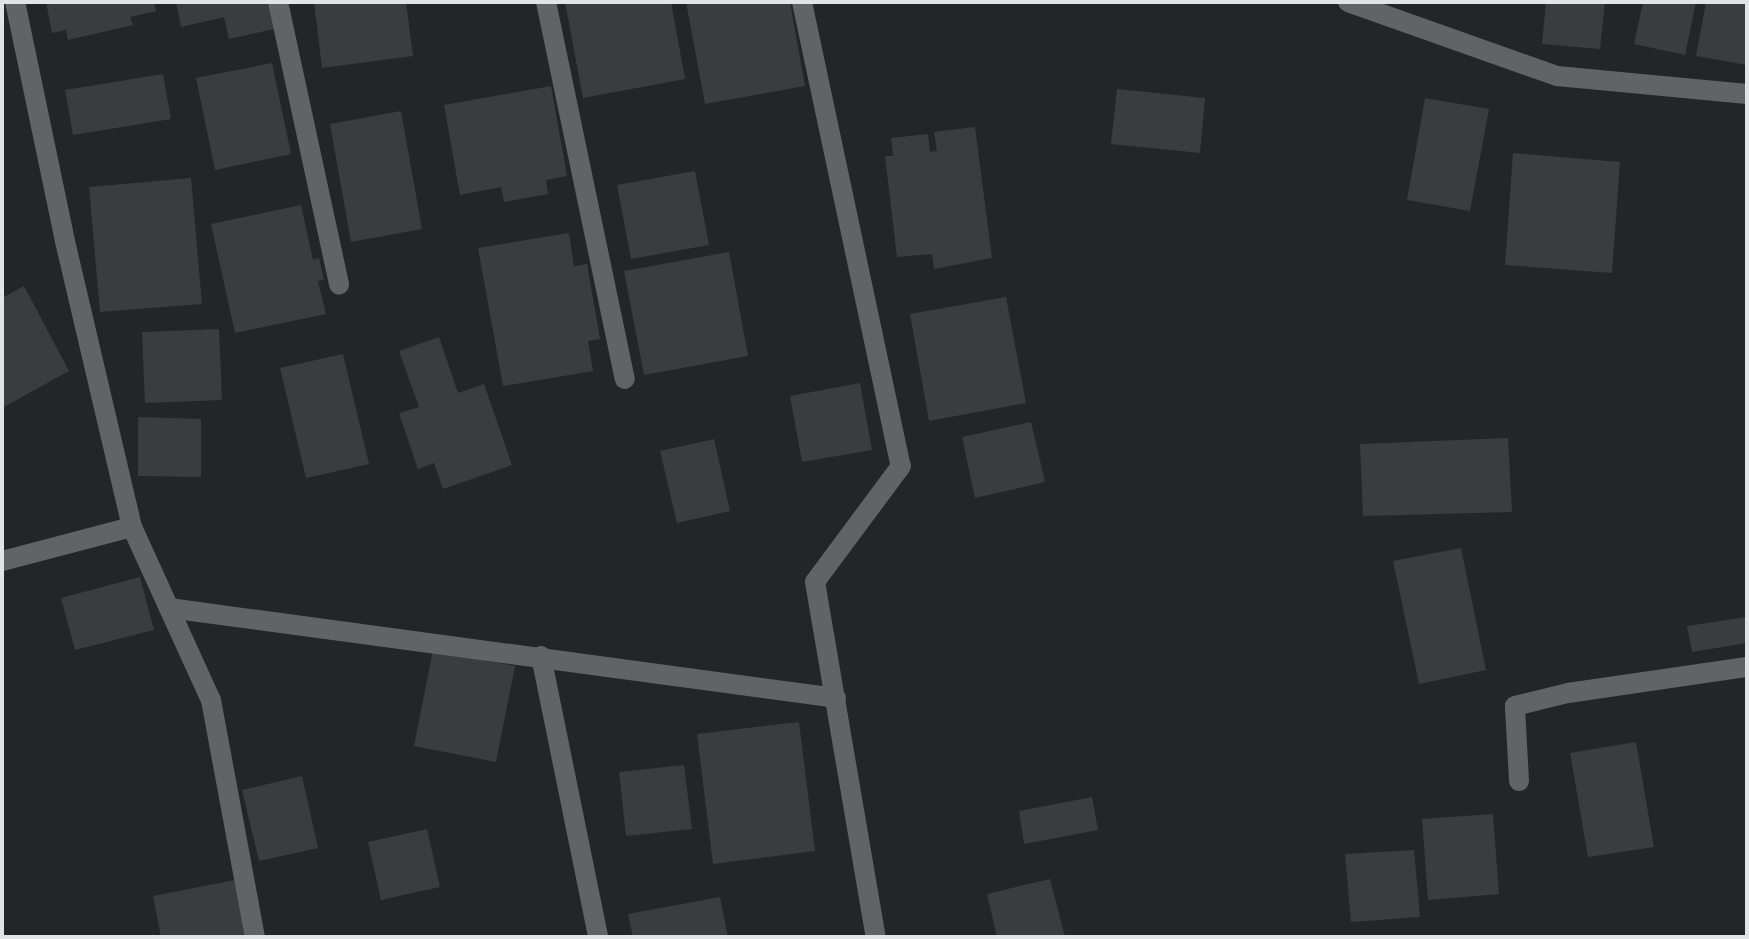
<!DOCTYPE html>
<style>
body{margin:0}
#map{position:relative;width:1749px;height:939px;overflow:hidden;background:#222627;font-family:Manrope,sans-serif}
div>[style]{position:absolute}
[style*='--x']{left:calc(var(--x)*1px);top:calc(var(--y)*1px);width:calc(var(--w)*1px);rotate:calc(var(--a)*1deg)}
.building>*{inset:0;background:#393d3e}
.street>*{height:20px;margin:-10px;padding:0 10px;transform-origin:10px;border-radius:10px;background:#616364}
span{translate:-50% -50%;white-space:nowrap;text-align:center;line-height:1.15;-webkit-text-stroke:8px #0d0f0f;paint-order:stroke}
.frame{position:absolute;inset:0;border:4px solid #e1e3e4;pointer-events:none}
</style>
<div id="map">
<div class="building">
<i style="clip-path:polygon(46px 2px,154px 2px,156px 11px,130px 17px,133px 25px,68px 40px,66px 30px,52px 33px)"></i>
<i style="clip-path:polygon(176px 2px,268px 2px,274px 29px,229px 39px,224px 17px,181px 27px)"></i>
<i style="clip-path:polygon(314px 2px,406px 2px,413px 56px,322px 68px)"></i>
<i style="clip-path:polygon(565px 2px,671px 2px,685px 79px,583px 98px)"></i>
<i style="clip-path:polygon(686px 2px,790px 2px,805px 86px,705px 104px)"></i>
<i style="clip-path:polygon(1546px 2px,1605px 2px,1600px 49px,1542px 44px)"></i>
<i style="clip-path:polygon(1643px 2px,1696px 2px,1685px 55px,1634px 44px)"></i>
<i style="clip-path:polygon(1706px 2px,1747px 2px,1747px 65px,1696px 56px)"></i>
<i style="clip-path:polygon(272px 63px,291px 154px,215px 170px,196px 78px)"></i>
<i style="clip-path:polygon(163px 74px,171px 119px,73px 135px,65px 90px)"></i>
<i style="clip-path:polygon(551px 86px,567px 176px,546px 180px,548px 194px,504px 202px,501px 187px,460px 195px,444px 105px)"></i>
<i style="clip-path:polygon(1117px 89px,1205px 98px,1200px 153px,1111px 144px)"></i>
<i style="clip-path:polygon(1425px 98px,1489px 109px,1470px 211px,1407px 200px)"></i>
<i style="clip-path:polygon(401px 111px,422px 229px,351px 242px,330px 124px)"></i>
<i style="clip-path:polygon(975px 127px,992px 258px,934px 269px,932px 254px,897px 257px,885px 156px,893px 156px,891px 138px,928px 134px,930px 152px,937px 151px,934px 132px)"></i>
<i style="clip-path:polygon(1513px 153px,1620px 162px,1612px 273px,1505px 265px)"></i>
<i style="clip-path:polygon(695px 171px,709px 245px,631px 259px,617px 185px)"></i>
<i style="clip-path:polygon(191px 178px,202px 304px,100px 312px,89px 187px)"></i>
<i style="clip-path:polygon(301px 205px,313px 260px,319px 258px,324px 280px,318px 281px,326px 314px,235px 333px,211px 224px)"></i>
<i style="clip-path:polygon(569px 233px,574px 266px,587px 264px,600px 339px,588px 341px,593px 371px,503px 386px,478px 248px)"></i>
<i style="clip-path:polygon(729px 252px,748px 356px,644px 375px,624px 271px)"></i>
<i style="clip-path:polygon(24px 286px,69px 371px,2px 408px,2px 298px)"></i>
<i style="clip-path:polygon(1006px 297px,1026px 403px,929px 421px,910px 314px)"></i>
<i style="clip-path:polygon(219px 329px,222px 400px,145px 403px,142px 332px)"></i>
<i style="clip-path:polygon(439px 337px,458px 393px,484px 384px,512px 465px,443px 489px,434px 463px,418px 469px,399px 413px,419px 407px,399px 351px)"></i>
<i style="clip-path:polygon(343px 354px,369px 464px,306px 478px,280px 368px)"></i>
<i style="clip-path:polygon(860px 383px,872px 450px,802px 462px,790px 396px)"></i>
<i style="clip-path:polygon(138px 417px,201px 419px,201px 477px,138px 476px)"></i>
<i style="clip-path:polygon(1031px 422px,1045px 482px,975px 498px,962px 437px)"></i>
<i style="clip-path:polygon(1508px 438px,1512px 512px,1363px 516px,1360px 444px)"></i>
<i style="clip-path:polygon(714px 439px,730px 511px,677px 523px,660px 451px)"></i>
<i style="clip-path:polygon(1461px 548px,1486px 670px,1419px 684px,1393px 561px)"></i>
<i style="clip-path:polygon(140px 577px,154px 630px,75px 650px,61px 598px)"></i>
<i style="clip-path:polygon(1747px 617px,1747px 643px,1692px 652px,1687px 626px)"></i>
<i style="clip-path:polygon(433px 650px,515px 666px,496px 762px,414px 746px)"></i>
<i style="clip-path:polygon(799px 722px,815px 851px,713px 864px,697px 734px)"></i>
<i style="clip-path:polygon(1636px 742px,1654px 847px,1588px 857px,1570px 753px)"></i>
<i style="clip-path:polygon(684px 765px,692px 829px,626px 836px,619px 772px)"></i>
<i style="clip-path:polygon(302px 776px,318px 848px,259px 861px,242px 790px)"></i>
<i style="clip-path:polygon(1092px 797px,1098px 830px,1024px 844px,1019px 811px)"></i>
<i style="clip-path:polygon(1493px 814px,1499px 894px,1428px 900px,1422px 819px)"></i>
<i style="clip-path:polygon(427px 829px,440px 887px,381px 900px,368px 842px)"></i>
<i style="clip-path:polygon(1414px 850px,1420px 917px,1351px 922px,1345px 854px)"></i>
<i style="clip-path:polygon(1050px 879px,1065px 937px,997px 937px,987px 894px)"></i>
<i style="clip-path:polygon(235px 880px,247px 937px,161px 937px,153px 896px)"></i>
<i style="clip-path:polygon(720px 897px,728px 937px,633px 937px,628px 914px)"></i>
</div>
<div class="street">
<i style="--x:278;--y:2;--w:289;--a:77.8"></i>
<i style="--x:546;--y:2;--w:385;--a:78.2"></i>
<i style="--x:802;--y:2;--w:474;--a:78"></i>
<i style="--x:901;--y:466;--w:144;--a:126.6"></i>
<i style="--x:815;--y:582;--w:360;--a:80.3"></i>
<i style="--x:1348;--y:2;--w:222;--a:19.5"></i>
<i style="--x:1557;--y:76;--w:191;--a:5.4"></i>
<i style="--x:132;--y:527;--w:190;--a:65.5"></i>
<i style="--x:211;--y:700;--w:241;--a:79.5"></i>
<i style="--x:2;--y:561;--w:134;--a:-14.7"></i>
<i style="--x:132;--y:527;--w:294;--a:-103.2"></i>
<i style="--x:65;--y:241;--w:244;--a:-101.8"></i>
<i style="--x:169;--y:608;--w:673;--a:7.68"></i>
<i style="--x:541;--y:656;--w:287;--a:78.5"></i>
<i style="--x:1519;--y:781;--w:75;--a:-93.1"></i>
<i style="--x:1515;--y:706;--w:55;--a:-13.8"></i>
<i style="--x:1568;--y:693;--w:181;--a:-8.3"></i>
</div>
<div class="frame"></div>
</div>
